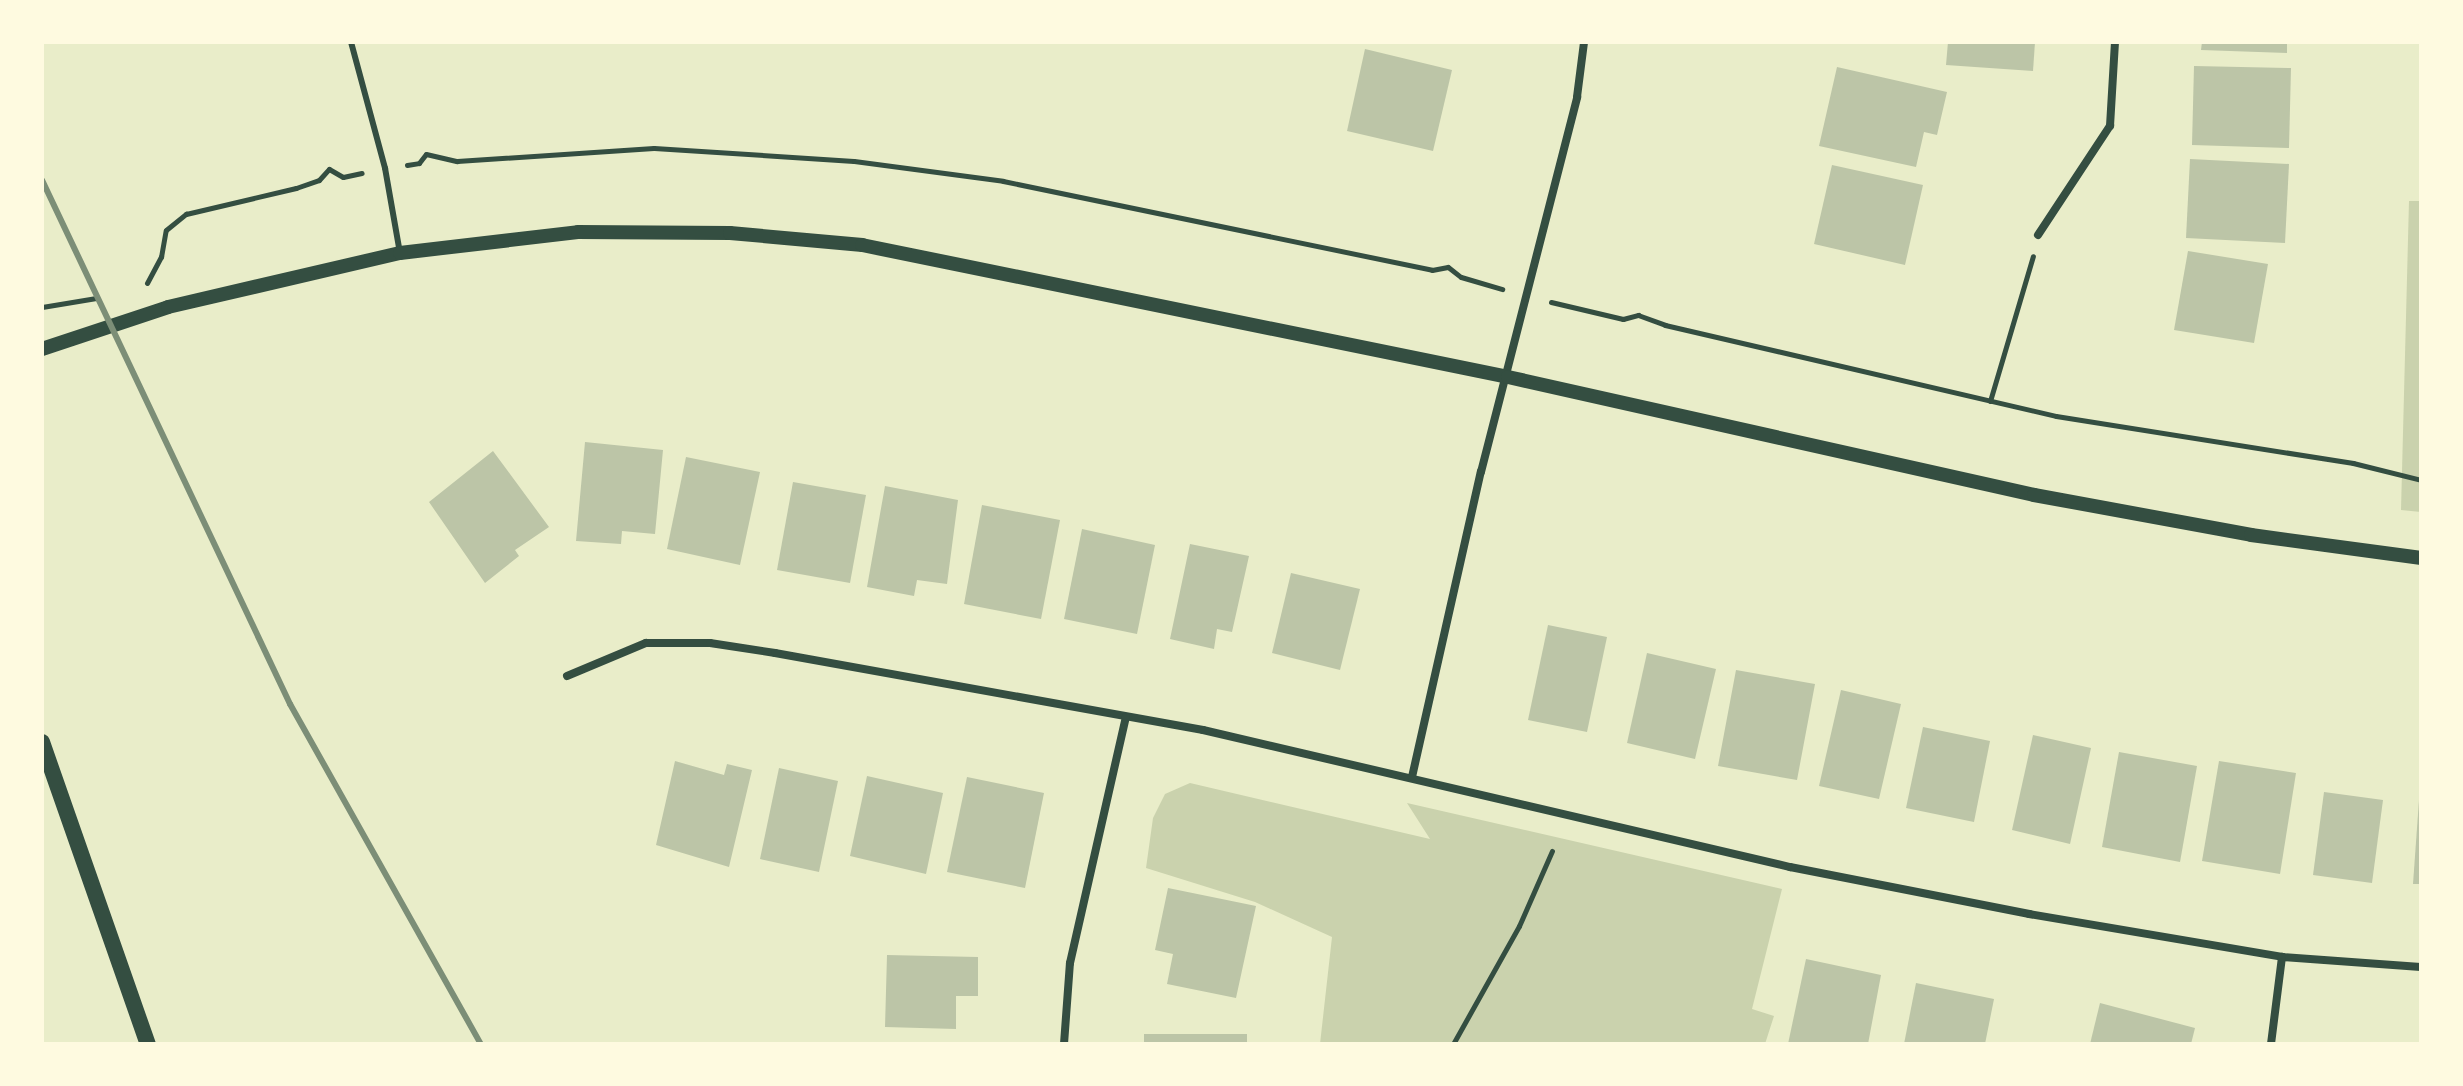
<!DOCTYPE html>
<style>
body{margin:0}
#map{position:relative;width:2463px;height:1086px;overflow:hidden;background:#e9edc9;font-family:Helvetica,sans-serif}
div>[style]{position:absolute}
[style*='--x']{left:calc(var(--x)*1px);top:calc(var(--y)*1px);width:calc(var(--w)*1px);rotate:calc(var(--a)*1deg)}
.green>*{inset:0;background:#cad2ad}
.building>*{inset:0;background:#bcc5a7}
.path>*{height:5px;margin:-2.5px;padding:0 2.5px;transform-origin:2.5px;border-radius:2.5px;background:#344e41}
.service>*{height:6px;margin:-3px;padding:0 3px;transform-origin:3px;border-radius:3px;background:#344e41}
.minor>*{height:8px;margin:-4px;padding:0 4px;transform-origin:4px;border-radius:4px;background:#344e41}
.tertiary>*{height:14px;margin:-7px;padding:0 7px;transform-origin:7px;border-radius:7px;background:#344e41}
.secondary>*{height:16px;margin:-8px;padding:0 8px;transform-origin:8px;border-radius:8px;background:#344e41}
.rail>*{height:6px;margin:-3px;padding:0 3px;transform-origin:3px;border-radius:3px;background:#7c8e77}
span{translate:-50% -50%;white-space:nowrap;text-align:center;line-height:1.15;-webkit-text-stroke:7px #fefae0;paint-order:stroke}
.frame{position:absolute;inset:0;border:44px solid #fefae0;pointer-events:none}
</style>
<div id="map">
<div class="green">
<i style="clip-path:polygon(2409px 201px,2421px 201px,2421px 512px,2401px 510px)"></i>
<i style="clip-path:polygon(1190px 783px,1430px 839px,1407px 803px,1782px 889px,1752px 1009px,1774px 1016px,1765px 1044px,1320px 1044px,1332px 937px,1255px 902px,1146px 868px,1153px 818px,1165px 794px)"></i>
</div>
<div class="building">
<i style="clip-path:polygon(1948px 42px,2035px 42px,2033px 71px,1946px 65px)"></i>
<i style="clip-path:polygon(2202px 42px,2287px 42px,2287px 53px,2201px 50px)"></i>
<i style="clip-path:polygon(1365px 49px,1452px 70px,1433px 151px,1347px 131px)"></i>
<i style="clip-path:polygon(2194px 66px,2291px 68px,2289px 148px,2192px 145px)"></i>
<i style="clip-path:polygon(1837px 67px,1947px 92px,1937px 135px,1924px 132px,1916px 167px,1819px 146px)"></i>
<i style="clip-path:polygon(2190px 159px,2289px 164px,2285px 243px,2186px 238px)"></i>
<i style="clip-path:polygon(1832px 165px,1923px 185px,1905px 265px,1814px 244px)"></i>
<i style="clip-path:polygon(2188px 251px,2268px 264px,2254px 343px,2174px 330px)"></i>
<i style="clip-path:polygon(585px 442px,663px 450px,655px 534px,622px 531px,621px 544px,576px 541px)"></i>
<i style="clip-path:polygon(493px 451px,549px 527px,515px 550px,519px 556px,485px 583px,429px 502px)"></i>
<i style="clip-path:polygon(686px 457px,760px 472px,740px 565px,667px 549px)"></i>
<i style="clip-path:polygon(793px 482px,866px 495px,850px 583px,777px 570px)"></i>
<i style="clip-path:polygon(885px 486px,958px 500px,947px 584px,917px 580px,914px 596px,867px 587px)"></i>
<i style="clip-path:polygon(982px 505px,1060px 520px,1041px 619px,964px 604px)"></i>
<i style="clip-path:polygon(1082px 529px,1155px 545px,1137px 634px,1064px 619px)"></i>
<i style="clip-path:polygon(1190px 544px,1249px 556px,1232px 632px,1217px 629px,1214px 649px,1170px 639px)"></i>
<i style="clip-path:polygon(1291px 573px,1360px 589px,1340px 670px,1272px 653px)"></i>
<i style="clip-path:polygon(1548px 625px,1607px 637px,1587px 732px,1528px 720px)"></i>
<i style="clip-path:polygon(1647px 653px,1716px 669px,1695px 759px,1627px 743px)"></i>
<i style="clip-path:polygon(1736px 670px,1815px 684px,1797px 780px,1718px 766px)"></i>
<i style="clip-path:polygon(1841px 690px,1901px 704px,1879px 799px,1819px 786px)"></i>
<i style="clip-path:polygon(1923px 727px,1990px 741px,1974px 822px,1906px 808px)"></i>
<i style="clip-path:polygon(2033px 735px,2091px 748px,2070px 844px,2012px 830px)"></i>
<i style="clip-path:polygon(2119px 752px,2197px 766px,2180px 862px,2102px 847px)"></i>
<i style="clip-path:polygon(675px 761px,724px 775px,727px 764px,752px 770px,729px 867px,656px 845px)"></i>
<i style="clip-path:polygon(2219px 761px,2296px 773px,2280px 874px,2202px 861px)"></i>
<i style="clip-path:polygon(779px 768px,838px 781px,819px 872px,760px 859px)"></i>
<i style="clip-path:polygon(867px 776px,943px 793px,926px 874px,850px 856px)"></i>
<i style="clip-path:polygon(967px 777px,1044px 793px,1025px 888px,947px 872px)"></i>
<i style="clip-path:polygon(2324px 792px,2383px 800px,2372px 883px,2313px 875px)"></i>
<i style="clip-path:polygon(2419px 800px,2421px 800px,2421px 884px,2413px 884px)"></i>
<i style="clip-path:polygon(1168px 888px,1256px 906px,1236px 998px,1167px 984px,1173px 954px,1155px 950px)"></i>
<i style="clip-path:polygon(887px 955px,978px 957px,978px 996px,956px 996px,956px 1029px,885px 1027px)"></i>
<i style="clip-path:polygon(1806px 959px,1881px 975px,1868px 1044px,1788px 1044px)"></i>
<i style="clip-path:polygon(1916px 983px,1994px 999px,1985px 1044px,1904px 1044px)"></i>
<i style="clip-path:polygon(2100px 1003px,2195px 1028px,2191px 1044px,2090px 1044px)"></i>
<i style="clip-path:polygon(1144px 1034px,1247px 1034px,1247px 1044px,1144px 1044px)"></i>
</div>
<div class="path">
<i style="--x:407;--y:165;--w:12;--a:-9"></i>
<i style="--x:419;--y:163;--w:11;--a:-52"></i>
<i style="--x:426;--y:154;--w:32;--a:13"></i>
<i style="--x:457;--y:161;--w:197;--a:-3.8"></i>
<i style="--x:654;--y:148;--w:200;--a:3.7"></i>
<i style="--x:854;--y:161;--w:150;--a:7.6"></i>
<i style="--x:1003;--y:181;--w:438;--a:11.7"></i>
<i style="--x:1432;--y:270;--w:16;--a:-11"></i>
<i style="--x:1448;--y:267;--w:16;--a:38"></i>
<i style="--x:1461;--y:277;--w:43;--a:16.3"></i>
<i style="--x:147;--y:283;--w:30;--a:-62"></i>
<i style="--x:161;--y:257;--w:27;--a:-80"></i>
<i style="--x:166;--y:230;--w:26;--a:-39"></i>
<i style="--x:186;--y:214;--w:113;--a:-13.3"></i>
<i style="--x:296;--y:188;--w:24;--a:-19"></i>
<i style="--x:319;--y:180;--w:15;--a:-48"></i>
<i style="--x:329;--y:169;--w:16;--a:30"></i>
<i style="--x:343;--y:177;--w:19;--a:-12"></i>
<i style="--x:1551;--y:302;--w:74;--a:13.3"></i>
<i style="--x:1623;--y:319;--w:16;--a:-15"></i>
<i style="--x:1638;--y:315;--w:29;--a:20"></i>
<i style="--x:1665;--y:325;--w:401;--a:13.1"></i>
<i style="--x:2056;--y:416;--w:301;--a:9"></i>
<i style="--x:2353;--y:463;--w:70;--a:14"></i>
<i style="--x:42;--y:307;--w:55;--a:-9.5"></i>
<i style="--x:1990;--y:401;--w:151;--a:-73.5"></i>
<i style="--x:1453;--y:1044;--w:135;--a:-60.8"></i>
<i style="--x:1519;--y:926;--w:82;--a:-66.3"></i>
</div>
<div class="service">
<i style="--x:351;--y:42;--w:131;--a:74.9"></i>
<i style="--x:385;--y:168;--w:86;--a:80"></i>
</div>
<div class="minor">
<i style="--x:2038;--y:235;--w:131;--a:-56.6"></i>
<i style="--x:2110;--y:126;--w:84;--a:-86.6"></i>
<i style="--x:567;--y:676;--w:86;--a:-22.7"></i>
<i style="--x:646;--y:643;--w:64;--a:0"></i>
<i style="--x:710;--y:643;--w:66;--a:8.7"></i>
<i style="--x:775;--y:653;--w:435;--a:10.2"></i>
<i style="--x:1203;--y:730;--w:603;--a:13.14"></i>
<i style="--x:1790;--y:867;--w:244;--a:11.1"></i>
<i style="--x:2029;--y:914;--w:257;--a:9.6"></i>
<i style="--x:2282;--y:957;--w:139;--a:4.1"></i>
<i style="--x:1412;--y:777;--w:313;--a:-77.3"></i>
<i style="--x:1481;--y:472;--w:387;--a:-75.6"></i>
<i style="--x:1577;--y:97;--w:55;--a:-82.7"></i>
<i style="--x:1064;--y:1044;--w:81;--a:-85.8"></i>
<i style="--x:1070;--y:963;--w:252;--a:-77.2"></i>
<i style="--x:2271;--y:1044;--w:88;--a:-82.8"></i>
</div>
<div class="tertiary">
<i style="--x:42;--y:349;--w:133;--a:-18.4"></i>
<i style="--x:168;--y:307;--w:238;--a:-13.1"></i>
<i style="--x:400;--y:253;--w:179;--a:-6.7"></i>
<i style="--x:578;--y:232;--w:152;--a:0.4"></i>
<i style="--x:730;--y:233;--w:133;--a:5.2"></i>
<i style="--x:862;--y:245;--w:659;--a:11.55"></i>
<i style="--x:1508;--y:377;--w:539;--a:12.64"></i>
<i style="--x:2034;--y:495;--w:221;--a:10.4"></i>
<i style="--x:2251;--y:535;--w:172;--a:7.7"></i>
</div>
<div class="secondary">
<i style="--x:42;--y:742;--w:320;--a:70.7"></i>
</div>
<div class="rail">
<i style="--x:42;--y:180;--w:580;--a:64.67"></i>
<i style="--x:290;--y:704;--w:390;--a:60.7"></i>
</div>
<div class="frame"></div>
</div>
